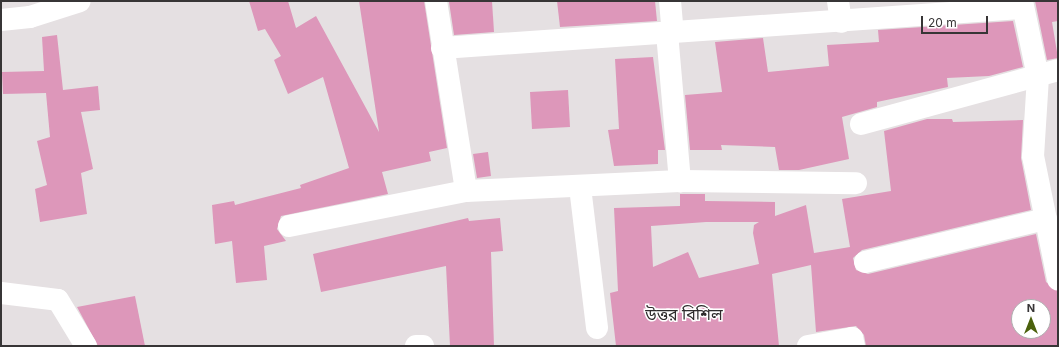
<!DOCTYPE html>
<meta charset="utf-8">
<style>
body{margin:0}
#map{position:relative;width:1059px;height:347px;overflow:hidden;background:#e5e0e2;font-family:Inter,"Noto Sans Bengali",sans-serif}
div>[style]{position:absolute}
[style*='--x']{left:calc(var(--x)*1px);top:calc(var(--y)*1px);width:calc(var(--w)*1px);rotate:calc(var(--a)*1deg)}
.building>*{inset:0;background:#dd97ba}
.minor>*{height:22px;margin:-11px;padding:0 11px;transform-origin:11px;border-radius:11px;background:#fff}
span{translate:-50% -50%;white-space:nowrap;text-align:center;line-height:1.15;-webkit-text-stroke:3px #fff;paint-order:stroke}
.quarter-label{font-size:16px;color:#2e2b2c}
.frame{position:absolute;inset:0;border:2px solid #373536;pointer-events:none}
.north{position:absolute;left:1011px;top:299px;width:40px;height:40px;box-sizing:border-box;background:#fff;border:1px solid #afaeaf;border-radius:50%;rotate:0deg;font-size:11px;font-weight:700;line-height:16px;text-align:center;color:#373536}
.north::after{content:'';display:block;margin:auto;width:14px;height:18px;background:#4b610c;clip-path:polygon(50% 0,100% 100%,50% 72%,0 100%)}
.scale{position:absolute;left:921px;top:16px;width:67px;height:18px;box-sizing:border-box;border:2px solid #373536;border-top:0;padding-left:5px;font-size:12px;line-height:14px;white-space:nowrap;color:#373536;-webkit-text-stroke:3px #fff;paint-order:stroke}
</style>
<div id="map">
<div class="building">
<i style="clip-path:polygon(249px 1px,288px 1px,296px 28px,316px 16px,379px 132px,359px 1px,424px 1px,447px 148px,429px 152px,431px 161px,382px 172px,388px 194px,281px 216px,277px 229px,286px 241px,264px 246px,267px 280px,236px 283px,232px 241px,215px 244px,212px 205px,234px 201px,235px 205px,301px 188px,300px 185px,349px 168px,323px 77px,288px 94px,274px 60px,281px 56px,265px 29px,258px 31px)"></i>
<i style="clip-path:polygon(492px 1px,494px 32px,454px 35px,449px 2px)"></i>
<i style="clip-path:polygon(557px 1px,655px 1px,657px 21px,560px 27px)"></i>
<i style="clip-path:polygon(1035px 1px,1058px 1px,1058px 21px,1052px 22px,1058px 58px,1047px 60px)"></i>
<i style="clip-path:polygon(1013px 21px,1023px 67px,989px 76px,947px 78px,948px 87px,877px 102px,877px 107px,842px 117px,849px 159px,799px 170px,779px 170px,775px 147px,721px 145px,722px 150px,690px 150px,685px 95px,722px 92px,715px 42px,763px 38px,768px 72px,829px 66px,827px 45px,879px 42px,878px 30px)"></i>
<i style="clip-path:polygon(57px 35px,63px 90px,98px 86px,100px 110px,81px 112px,93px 169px,81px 173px,87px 214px,40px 222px,35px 189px,47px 185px,37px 141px,50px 137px,46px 93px,3px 94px,2px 72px,44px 71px,42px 37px)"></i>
<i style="clip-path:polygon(653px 57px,665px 150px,658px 150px,658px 164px,614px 166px,608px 130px,619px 129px,615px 59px)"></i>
<i style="clip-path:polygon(568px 90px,570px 127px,532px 129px,530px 92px)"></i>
<i style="clip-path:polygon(evenodd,927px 119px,952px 119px,953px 122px,1023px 120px,1021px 158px,1031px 210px,862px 250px,853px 258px,856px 270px,868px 274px,1036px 234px,1046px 282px,1058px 291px,1058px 346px,866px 346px,864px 335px,856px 326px,816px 332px,811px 265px,772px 274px,779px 346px,616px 346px,610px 293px,618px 291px,614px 208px,680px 206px,680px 194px,705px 194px,705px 201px,775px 202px,775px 216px,806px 205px,814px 253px,850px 247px,842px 199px,891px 191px,884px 131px,927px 119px,706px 222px,759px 222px,754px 225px,753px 233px,759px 264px,699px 278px,688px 252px,653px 267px,651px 226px,706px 222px,927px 119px,1019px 307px,1043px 307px,1043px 331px,1019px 331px,1019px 307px)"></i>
<i style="clip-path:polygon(488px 152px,491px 176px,477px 178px,473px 154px)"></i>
<i style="clip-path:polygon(468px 218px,469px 221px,500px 218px,503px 251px,491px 252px,494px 346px,450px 346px,446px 266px,321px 292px,313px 254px)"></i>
<i style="clip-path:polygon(135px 296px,145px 346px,98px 346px,77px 307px)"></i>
</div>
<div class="minor">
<i style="--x:436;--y:1;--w:192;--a:81"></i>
<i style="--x:670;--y:1;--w:32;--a:85"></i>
<i style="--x:838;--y:1;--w:21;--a:82"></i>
<i style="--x:1022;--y:1;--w:78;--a:78.1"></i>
<i style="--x:1038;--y:77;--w:79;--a:93.6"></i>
<i style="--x:1033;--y:156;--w:126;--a:78.5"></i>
<i style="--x:1;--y:20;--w:29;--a:-6"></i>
<i style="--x:30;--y:17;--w:52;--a:-17.7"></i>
<i style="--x:667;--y:33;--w:149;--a:85"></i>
<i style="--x:680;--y:181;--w:176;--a:0.7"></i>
<i style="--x:442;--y:48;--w:582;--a:-3.94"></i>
<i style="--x:861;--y:124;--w:204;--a:-15.3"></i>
<i style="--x:580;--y:187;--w:142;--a:83.1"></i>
<i style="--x:289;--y:226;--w:180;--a:-11.2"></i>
<i style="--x:466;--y:191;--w:214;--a:-2.7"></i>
<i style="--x:865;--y:262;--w:186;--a:-13.4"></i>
<i style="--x:1;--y:293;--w:57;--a:7"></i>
<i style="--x:58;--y:300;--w:54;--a:58.7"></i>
<i style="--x:416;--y:346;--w:7;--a:0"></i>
<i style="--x:808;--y:346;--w:45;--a:-10.3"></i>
<i style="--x:852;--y:338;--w:8;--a:76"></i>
</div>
<div class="quarter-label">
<span style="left:684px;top:314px">উত্তর বিশিল</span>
</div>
<div class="frame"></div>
<div class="north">N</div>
<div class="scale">20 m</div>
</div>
